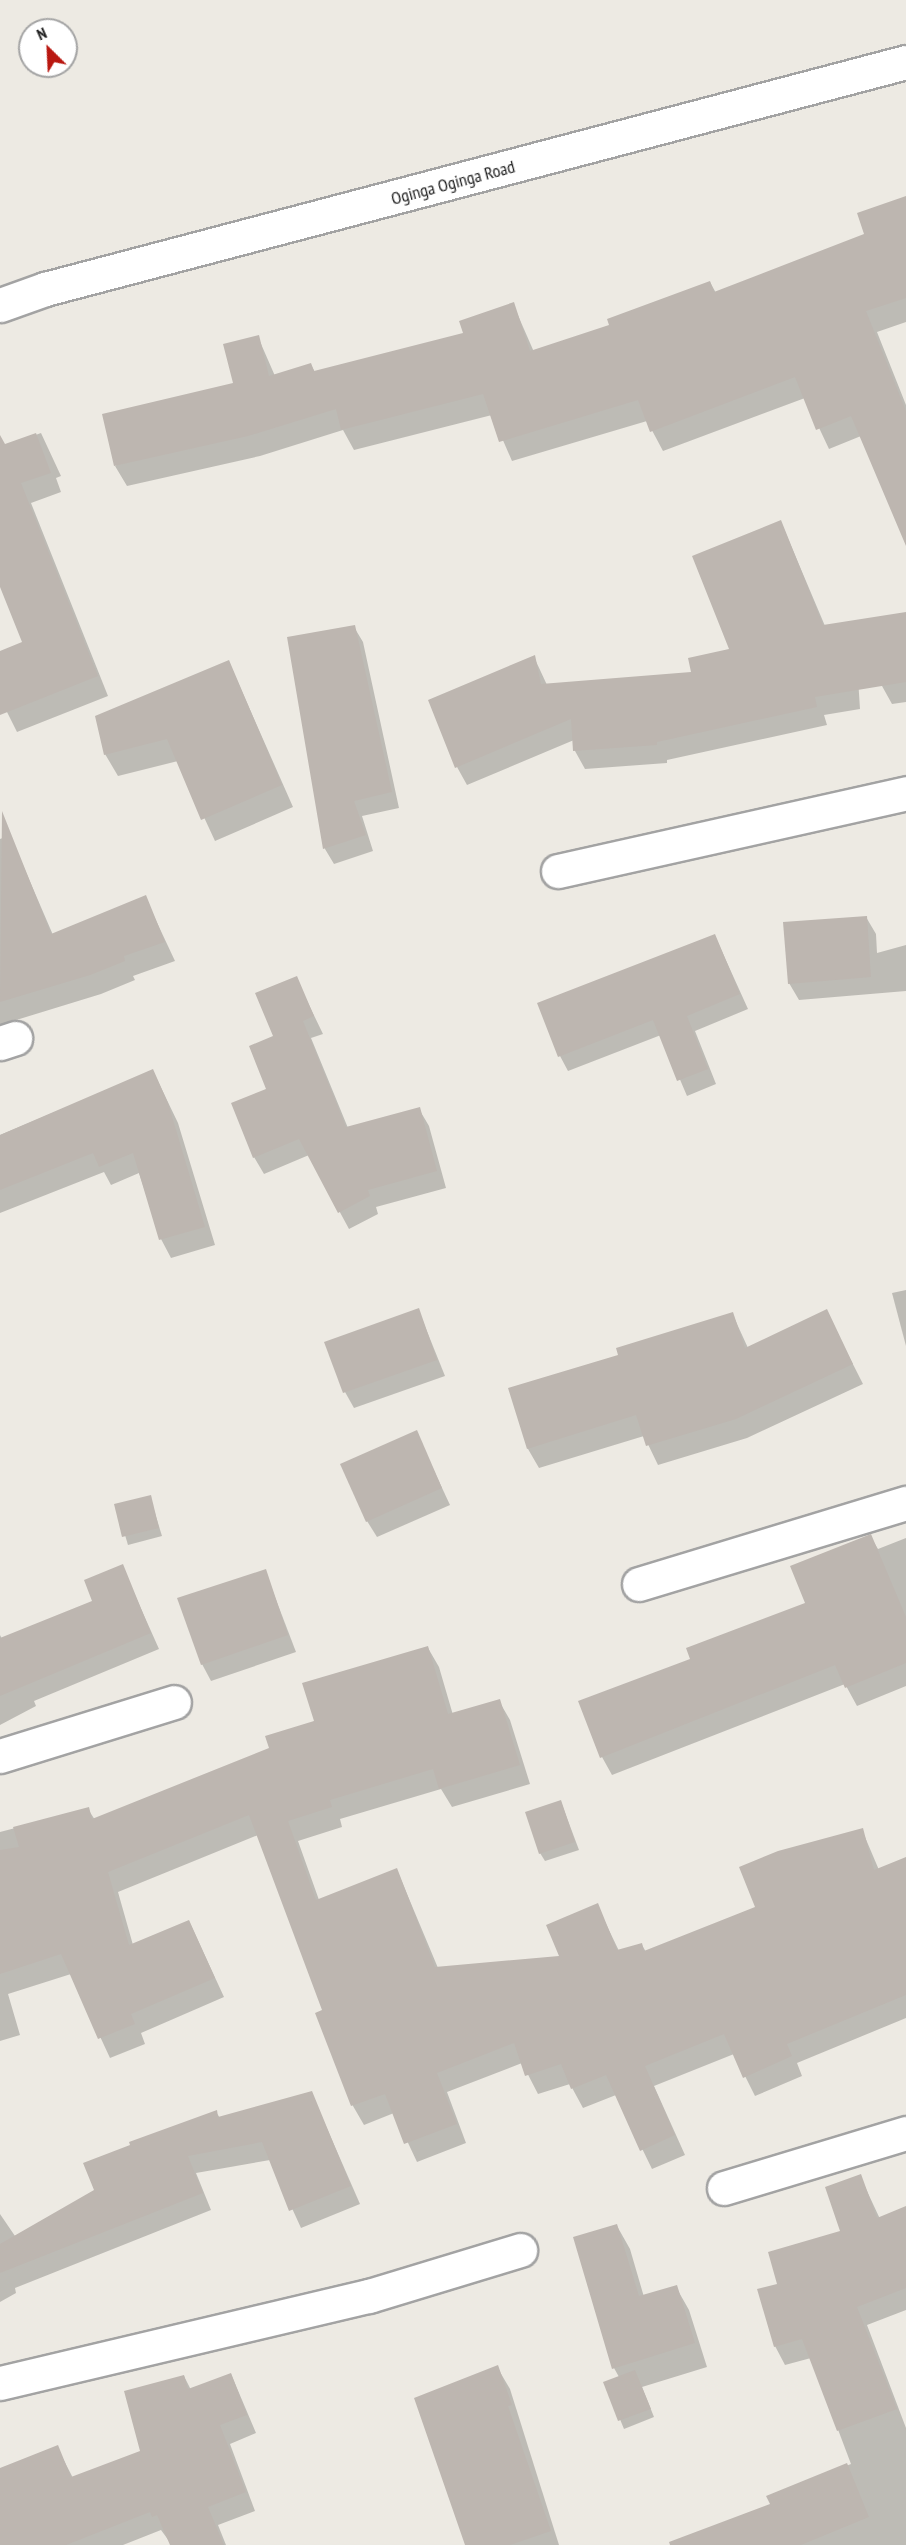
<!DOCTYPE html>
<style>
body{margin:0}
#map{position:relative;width:906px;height:2545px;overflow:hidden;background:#edeae3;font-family:"PT Sans Narrow",sans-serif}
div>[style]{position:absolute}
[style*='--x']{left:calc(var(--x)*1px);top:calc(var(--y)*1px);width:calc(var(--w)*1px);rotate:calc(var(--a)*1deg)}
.shadow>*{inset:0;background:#0003}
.building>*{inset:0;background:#bdb6b0}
.roads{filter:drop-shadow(2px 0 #a3a3a3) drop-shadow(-2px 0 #a3a3a3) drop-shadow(0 2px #a3a3a3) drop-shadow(0 -2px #a3a3a3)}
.minor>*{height:33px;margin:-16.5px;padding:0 16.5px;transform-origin:16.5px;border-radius:16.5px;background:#fff}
.tertiary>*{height:33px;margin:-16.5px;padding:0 16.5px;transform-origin:16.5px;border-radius:16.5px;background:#fff}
span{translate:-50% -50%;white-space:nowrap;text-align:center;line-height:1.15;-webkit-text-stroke:4.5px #fff;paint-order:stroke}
.street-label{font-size:18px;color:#1c1c1c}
.north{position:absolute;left:18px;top:18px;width:60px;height:60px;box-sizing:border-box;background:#fff;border:2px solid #a4a4a4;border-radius:50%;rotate:336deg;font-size:16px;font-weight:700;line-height:24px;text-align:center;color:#1c1c1c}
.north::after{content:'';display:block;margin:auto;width:21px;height:27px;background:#b91710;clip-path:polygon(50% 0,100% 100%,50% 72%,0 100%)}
</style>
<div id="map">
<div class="shadow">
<i style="clip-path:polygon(906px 198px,906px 322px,877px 332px,906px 405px,906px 498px,861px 436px,829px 449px,805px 398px,663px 451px,647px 421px,512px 461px,492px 415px,354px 450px,343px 430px,260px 456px,127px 486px,115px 466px,235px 384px,258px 337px,275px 376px,311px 365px,315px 372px,465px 335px,513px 304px,534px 352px,611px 326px,710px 282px,716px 293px,866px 235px)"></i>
<i style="clip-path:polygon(41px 433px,61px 476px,56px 478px,61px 492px,31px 503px,108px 696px,17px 732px,0 698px,0 653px,24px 643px,0 583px,0 448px)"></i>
<i style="clip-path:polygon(781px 522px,825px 626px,906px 613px,906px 702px,892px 704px,882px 686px,858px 678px,860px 709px,824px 715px,827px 725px,667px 760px,667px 763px,585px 769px,575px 751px,574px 740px,467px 785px,457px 767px,534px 657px,547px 685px,693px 673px,731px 650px)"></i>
<i style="clip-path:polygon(354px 627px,363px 642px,399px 808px,362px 816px,373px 851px,334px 864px,325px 849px,289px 638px)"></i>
<i style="clip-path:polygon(229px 662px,293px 807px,215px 841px,178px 761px,118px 776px,105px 754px)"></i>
<i style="clip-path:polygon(10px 835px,53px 935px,145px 897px,175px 961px,133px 976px,135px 980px,101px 994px,0 1025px,0 839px)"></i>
<i style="clip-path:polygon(866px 917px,876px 934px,877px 953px,906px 945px,906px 991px,799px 1000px,789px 983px)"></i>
<i style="clip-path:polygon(715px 936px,748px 1009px,695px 1031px,716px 1084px,687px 1096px,661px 1035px,568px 1071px,560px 1056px)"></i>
<i style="clip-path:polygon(296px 978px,323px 1034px,311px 1038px,348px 1128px,419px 1109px,429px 1126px,446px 1188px,376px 1207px,378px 1214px,349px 1229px,309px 1155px,264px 1174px,254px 1157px,275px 1037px)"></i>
<i style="clip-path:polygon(153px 1071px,178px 1123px,215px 1245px,171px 1258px,161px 1239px,139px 1173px,111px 1185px,104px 1172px,0 1213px,0 1135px)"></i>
<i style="clip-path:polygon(906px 1290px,906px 1346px,892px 1293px)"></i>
<i style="clip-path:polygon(418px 1309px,445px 1376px,354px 1408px,345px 1392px)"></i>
<i style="clip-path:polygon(826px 1311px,863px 1384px,747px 1438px,658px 1465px,644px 1436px,539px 1468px,528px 1449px,510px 1389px,620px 1356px,732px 1313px,748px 1348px)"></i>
<i style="clip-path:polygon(416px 1432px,450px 1505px,377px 1537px,367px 1521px)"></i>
<i style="clip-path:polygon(150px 1497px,162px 1536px,128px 1545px,116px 1505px)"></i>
<i style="clip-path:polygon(870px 1536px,878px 1549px,906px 1538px,906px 1686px,857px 1706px,845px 1684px,612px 1775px,602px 1757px,692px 1660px,807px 1604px)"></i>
<i style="clip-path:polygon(122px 1566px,159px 1649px,34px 1701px,36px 1706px,0 1725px,0 1635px,2px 1639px,94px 1601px)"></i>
<i style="clip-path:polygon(265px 1571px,296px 1652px,211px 1681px,202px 1664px)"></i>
<i style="clip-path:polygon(428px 1648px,439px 1667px,453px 1715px,499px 1701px,510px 1720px,530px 1784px,452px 1807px,441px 1789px,340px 1819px,342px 1827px,298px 1841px,319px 1900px,397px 1870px,438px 1968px,561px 1957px,597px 1905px,619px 1951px,642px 1945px,646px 1952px,757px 1907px,862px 1830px,879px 1870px,906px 1859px,906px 2018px,797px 2063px,802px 2076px,755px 2096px,734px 2054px,654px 2086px,685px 2155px,652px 2169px,616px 2095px,583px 2108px,570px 2084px,538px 2094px,522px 2063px,447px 2092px,466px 2143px,417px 2162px,394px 2113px,364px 2125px,353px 2106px,317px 2014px,324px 2011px,258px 1835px,118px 1892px,133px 1945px,189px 1921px,224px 1997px,141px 2033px,145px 2044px,110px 2058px,71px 1974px,8px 1994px,20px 2035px,0 2041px,0 1832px,88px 1809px,95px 1820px,271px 1749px)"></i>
<i style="clip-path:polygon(561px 1802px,579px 1850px,545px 1861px,540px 1853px)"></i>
<i style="clip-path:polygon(311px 2092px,360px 2204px,301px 2228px,270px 2160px,196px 2173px,211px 2210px,15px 2288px,16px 2293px,0 2302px,0 2214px,15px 2236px,96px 2191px,216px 2112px,220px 2118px)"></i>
<i style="clip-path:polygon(860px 2176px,880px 2219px,906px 2208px,906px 2310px,867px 2325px,906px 2428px,906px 2545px,675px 2545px,772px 2505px,768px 2496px,851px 2464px,811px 2358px,785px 2365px,775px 2346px,779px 2285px,842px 2232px)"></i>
<i style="clip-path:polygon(617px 2226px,630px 2249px,644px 2297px,676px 2287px,689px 2310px,707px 2367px,642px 2387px,654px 2417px,624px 2429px,605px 2383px,619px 2377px,614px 2368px)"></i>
<i style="clip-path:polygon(497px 2367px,510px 2389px,559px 2545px,466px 2545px)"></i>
<i style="clip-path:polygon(231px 2374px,256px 2433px,230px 2444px,255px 2511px,218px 2525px,226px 2545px,172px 2545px,161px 2530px,123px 2545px,0 2545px,0 2476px,57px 2447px,73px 2478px,142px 2452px,184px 2376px,191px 2390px)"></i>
</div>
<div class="building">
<i style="clip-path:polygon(906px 196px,906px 298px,866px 311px,906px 411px,906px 546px,851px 416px,816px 430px,795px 377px,650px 432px,638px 400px,499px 442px,483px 394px,341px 430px,336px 409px,248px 436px,114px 466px,102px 414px,233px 383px,223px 344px,259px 335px,269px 376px,311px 363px,314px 371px,463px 333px,459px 321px,514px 302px,530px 351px,609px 325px,607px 319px,710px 281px,714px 292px,864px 234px,857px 213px)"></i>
<i style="clip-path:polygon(36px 433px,51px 473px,21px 483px,98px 676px,0 715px,0 651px,22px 642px,0 587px,0 435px,5px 444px)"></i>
<i style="clip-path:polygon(781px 520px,823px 625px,906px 612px,906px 682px,815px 697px,817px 707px,657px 742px,657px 745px,573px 751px,571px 719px,455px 768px,428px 700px,535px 655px,541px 684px,691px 672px,688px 658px,729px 649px,692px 556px)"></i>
<i style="clip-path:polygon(355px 625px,392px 792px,354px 801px,366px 835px,323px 849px,287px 637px)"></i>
<i style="clip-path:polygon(229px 660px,282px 785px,201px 820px,167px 739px,104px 755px,95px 716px)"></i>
<i style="clip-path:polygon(2px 811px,51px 934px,146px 895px,165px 942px,124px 956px,125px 961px,90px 975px,0 1002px)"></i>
<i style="clip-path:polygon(867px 916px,871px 977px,788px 984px,783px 922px)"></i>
<i style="clip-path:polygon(715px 934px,740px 994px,687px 1016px,708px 1069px,677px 1081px,653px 1020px,558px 1057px,537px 1003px)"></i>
<i style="clip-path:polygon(297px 976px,314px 1016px,303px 1021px,346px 1127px,420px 1107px,437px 1171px,368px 1190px,370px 1196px,338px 1213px,299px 1139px,253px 1158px,231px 1103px,266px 1089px,249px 1046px,273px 1036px,255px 993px)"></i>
<i style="clip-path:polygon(153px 1069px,168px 1103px,205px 1227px,159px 1240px,133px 1153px,99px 1167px,93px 1153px,0 1190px,0 1135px)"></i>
<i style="clip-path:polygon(419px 1308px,437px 1360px,343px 1393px,324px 1342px)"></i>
<i style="clip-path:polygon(827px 1309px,853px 1364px,736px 1419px,646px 1446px,636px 1415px,527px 1449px,508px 1388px,618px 1355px,616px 1348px,733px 1312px,745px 1348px)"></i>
<i style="clip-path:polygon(417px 1430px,442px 1488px,366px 1522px,340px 1464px)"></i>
<i style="clip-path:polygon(151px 1495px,159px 1528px,122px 1537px,114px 1504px)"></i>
<i style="clip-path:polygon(871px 1534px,906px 1617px,906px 1663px,845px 1688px,835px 1665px,600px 1758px,578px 1701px,690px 1659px,686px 1648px,805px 1603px,790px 1566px)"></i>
<i style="clip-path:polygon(123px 1564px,151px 1633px,0 1696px,0 1638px,92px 1601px,84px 1580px)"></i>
<i style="clip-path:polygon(266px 1569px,288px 1635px,201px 1665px,177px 1598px)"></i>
<i style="clip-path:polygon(428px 1646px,448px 1714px,500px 1699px,520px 1765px,439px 1789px,433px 1769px,330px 1800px,332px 1807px,288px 1821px,316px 1900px,397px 1868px,435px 1967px,559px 1956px,546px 1925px,598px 1903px,617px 1950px,642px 1943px,644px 1951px,755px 1907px,739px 1867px,778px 1851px,863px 1828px,874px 1870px,906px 1857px,906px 1995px,787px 2044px,792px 2056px,743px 2078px,724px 2034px,645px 2066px,675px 2135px,640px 2151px,606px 2075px,571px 2089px,561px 2064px,525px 2076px,514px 2043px,437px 2073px,457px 2124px,404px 2144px,385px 2094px,351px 2106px,315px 2013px,322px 2010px,249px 1815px,108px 1872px,129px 1945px,189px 1920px,215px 1978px,131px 2014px,135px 2024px,98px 2039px,61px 1954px,0 1974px,0 1850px,19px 1847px,13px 1827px,89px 1807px,92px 1819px,269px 1748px,265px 1736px,314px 1721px,302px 1683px)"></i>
<i style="clip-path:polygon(561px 1800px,575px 1842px,539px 1854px,525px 1812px)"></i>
<i style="clip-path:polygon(312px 2091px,351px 2186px,289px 2211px,262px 2142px,188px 2156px,203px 2193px,0 2273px,0 2244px,94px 2190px,83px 2163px,130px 2145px,129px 2142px,217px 2110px,218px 2117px)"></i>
<i style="clip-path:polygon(861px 2174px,877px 2218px,906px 2206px,906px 2288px,857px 2307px,897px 2409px,837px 2431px,802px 2339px,774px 2347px,757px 2289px,777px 2284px,768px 2252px,840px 2231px,825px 2187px)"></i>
<i style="clip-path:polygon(617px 2224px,639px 2296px,677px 2285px,695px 2343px,612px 2369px,573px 2237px)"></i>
<i style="clip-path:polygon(498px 2365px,512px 2405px,508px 2406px,551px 2531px,510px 2545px,465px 2545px,414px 2398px)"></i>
<i style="clip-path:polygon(635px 2370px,651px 2409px,618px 2421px,603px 2382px)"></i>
<i style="clip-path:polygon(231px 2373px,247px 2415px,220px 2425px,246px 2492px,208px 2507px,224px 2545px,170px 2545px,157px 2515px,152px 2517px,150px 2512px,66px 2545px,0 2545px,0 2468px,58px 2445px,71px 2477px,140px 2451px,124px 2391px,184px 2375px,188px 2389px)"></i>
<i style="clip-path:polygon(847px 2463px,869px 2517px,801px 2545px,670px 2545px,669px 2542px,770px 2504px,766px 2496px)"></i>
</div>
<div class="roads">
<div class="minor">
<i style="--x:558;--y:871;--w:357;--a:-12.6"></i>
<i style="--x:0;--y:1043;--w:16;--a:-18"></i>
<i style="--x:639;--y:1584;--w:279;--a:-16.9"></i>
<i style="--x:0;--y:1756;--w:182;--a:-17.2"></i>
<i style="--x:724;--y:2188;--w:190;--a:-16.8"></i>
<i style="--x:0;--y:2383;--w:379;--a:-13.3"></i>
<i style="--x:369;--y:2296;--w:158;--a:-16.9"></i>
</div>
<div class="tertiary">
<i style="--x:0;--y:305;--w:48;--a:-19.6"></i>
<i style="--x:45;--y:289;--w:890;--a:-14.77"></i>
</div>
</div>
<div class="street-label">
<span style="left:453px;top:183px;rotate:-15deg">Oginga Oginga Road</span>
</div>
<div class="north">N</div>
</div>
